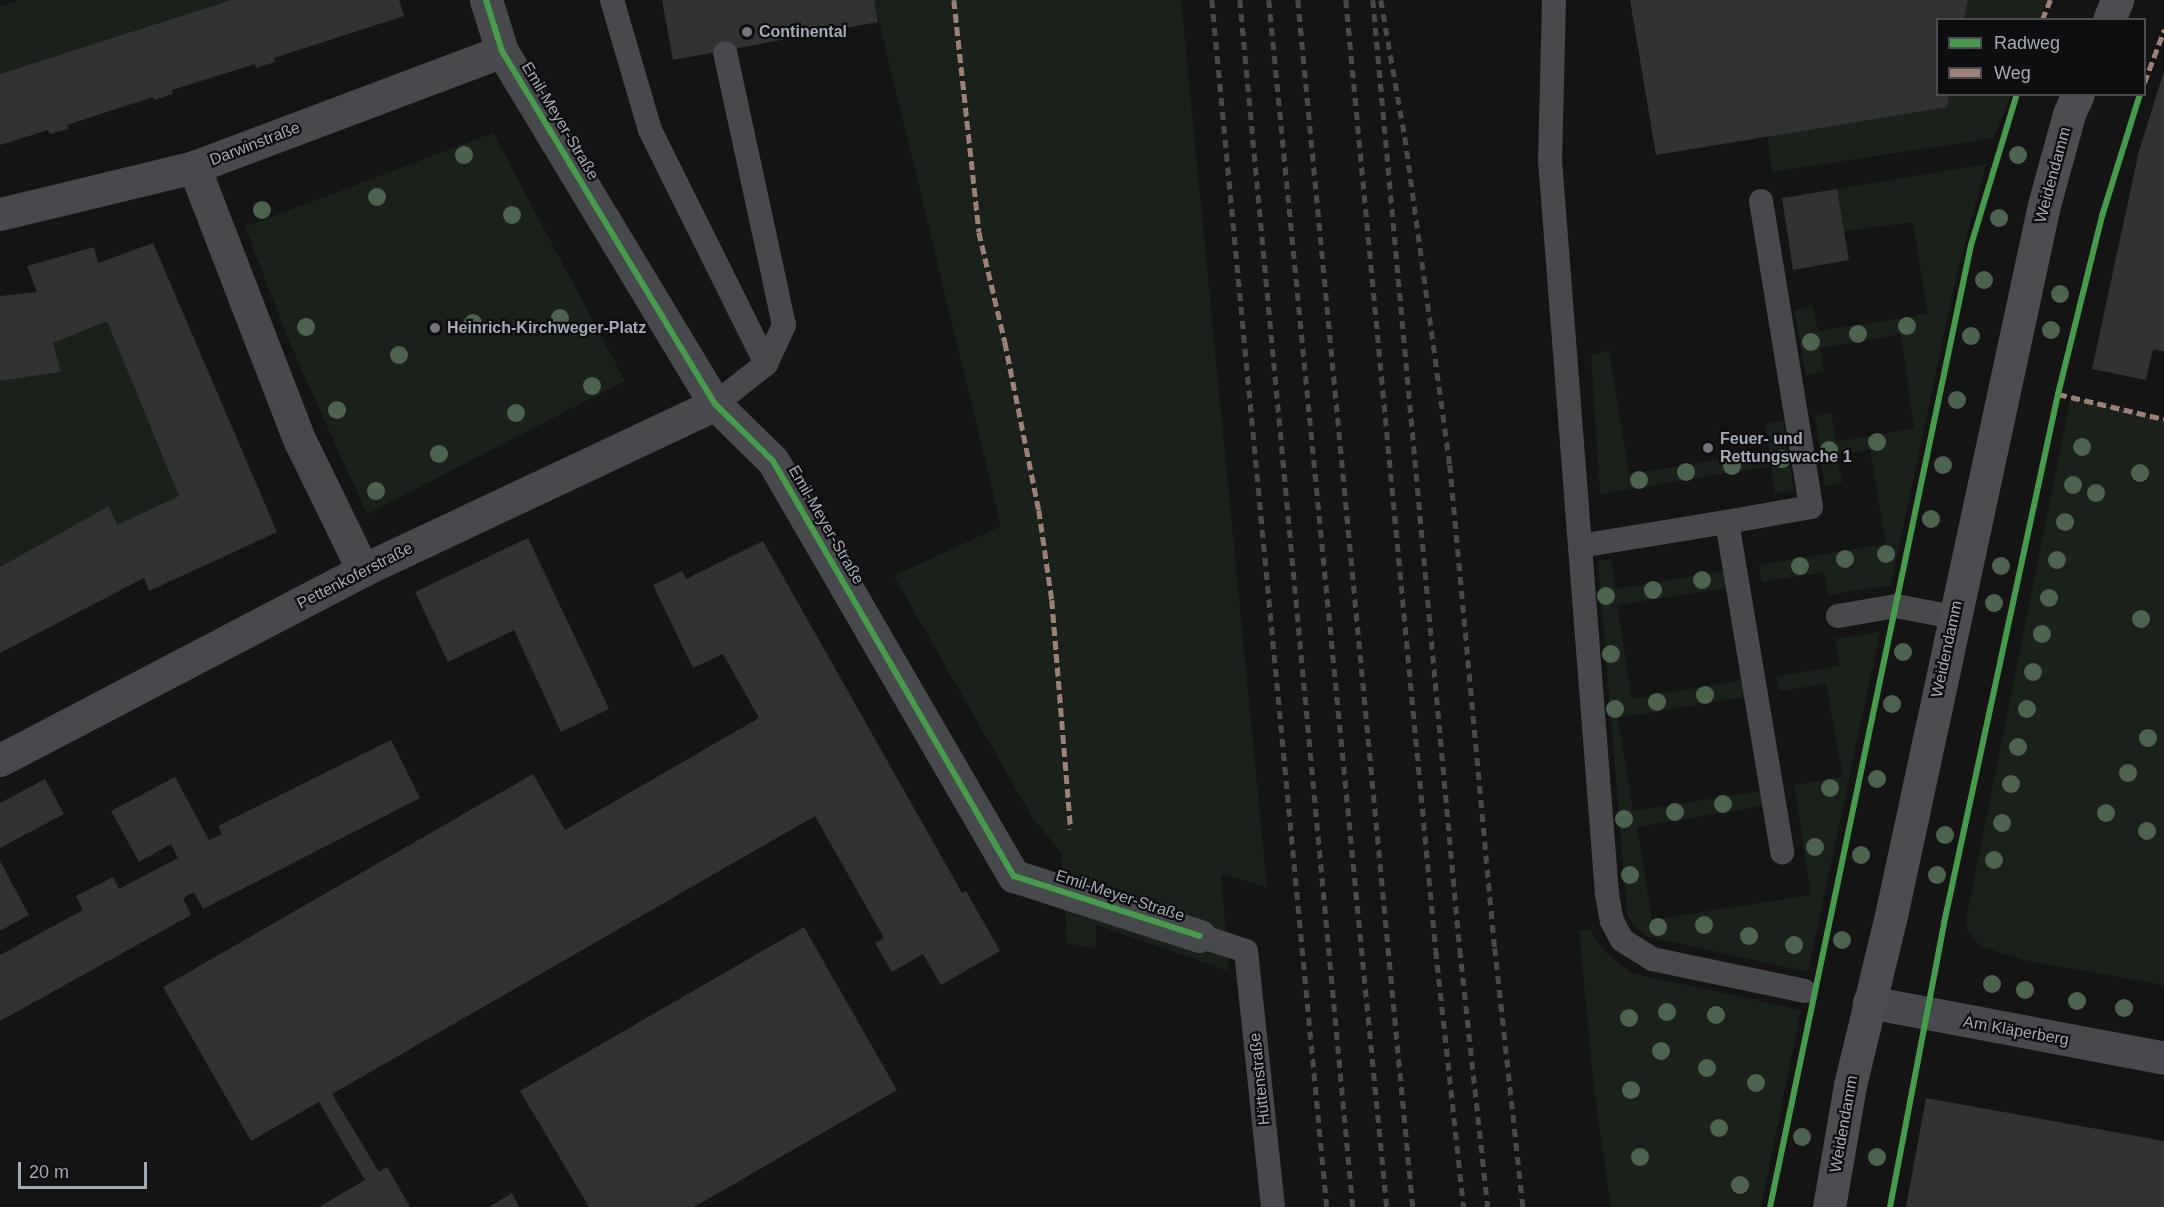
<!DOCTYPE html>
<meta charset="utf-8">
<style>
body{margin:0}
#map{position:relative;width:2164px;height:1207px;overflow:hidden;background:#141414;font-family:Helvetica,sans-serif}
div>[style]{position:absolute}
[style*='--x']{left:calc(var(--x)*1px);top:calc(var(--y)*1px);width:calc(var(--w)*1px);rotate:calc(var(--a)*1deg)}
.green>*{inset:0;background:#1a211b}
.building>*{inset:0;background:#323233}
.lane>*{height:24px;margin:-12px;padding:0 12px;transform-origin:12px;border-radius:12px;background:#48494d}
.street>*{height:33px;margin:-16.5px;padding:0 16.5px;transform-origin:16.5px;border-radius:16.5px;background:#48494d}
.secondary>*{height:33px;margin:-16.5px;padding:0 16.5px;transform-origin:16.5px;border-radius:16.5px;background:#4c4d51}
.rail>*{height:4.5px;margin-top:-2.25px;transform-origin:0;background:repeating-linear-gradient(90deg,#48494c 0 8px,transparent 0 14px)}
.quiet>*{height:4.5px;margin-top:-2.25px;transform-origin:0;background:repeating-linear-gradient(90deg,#9e8076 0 9px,transparent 0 13.5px)}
.cycleway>*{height:6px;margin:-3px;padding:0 3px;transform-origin:3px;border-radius:3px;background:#469c4c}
.trees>*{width:18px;height:18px;margin:-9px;border-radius:50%;background:#4c634e}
.dots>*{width:16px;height:16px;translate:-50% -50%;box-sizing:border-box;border:3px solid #0e0e10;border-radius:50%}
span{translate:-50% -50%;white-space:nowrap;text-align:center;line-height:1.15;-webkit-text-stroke:4.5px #0e0e10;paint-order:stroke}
.poi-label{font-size:16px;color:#a4a9b6;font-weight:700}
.left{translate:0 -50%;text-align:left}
.street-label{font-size:16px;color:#a4a9b6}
.legend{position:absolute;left:1936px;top:18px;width:210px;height:78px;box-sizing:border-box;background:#0e0e10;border:2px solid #4a4c52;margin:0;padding:8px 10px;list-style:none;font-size:18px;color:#a4a9b6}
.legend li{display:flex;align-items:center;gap:12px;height:30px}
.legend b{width:30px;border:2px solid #4a4c52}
.scale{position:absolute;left:18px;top:1162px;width:129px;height:27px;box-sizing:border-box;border:3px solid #a4a9b6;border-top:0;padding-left:8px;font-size:18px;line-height:21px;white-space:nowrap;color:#a4a9b6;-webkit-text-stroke:4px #0e0e10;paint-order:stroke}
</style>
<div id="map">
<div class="green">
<i style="clip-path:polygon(20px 0,231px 0,0 74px,0 7px)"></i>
<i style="clip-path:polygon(874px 0,1181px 0,1267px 887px,1221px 874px,1229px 971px,1097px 925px,1095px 949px,1067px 943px,1061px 852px,1032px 817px,894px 576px,1001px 526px)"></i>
<i style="clip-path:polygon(1968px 0,2047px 0,2039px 19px,1964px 20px)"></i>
<i style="clip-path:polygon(1949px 95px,2011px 95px,1994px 138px,1772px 172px,1768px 136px,1947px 107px)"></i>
<i style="clip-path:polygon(493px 133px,625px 381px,367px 514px,291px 346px,245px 227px)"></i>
<i style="clip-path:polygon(1986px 164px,1956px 278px,1891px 585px,1828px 595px,1824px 572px,1762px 582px,1759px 565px,1886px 544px,1870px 450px,1837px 455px,1842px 483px,1825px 486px,1815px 416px,1831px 413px,1836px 442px,1914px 428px,1901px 334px,1820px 348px,1824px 371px,1806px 375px,1794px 311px,1813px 305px,1818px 331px,1928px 314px,1913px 222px,1844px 231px,1837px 189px)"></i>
<i style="clip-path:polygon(107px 321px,179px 496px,117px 525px,109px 506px,0 567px,0 381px,61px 372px,53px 343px)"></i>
<i style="clip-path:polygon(1609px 350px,1629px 474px,1769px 452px,1766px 424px,1783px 421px,1794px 490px,1775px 494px,1771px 466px,1600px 494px,1591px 355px)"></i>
<i style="clip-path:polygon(2071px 396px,2164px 419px,2164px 985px,2023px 960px,1980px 946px,1967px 930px,1966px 920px)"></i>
<i style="clip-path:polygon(1611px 559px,1616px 589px,1724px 571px,1727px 588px,1617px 605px,1632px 699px,1742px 680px,1745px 697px,1618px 718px,1633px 811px,1760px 791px,1763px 806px,1637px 827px,1652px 920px,1811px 895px,1794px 785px,1843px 777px,1826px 684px,1779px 691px,1776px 676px,1840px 666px,1835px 639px,1880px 632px,1808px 972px,1649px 937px,1634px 927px,1627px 914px,1598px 561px)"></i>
<i style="clip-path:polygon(1579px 930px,1590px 930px,1606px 953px,1631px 973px,1801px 1010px,1761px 1207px,1611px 1207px,1594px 1089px)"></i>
</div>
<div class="building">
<i style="clip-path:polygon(231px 0,399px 0,404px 16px,274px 58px,275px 62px,256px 68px,255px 64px,172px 90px,173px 94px,154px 100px,153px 97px,67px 125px,68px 129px,50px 134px,48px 130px,0 145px,0 74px)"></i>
<i style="clip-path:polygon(662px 0,874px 0,878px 22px,673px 60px)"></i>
<i style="clip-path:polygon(1630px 0,1968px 0,1964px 20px,1938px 20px,1938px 94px,1949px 94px,1947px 107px,1656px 155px)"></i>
<i style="clip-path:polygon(2164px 71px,2164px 352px,2153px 349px,2146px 380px,2092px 369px,2139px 151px)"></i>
<i style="clip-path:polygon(1837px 189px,1849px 260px,1793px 270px,1782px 198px)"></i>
<i style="clip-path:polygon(153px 243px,277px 532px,149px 591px,144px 578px,0 653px,0 567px,109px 506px,117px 525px,179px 496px,107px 321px,53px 343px,61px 372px,0 381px,0 296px,37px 292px,27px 266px,94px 247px,98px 263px)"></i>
<i style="clip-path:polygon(528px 538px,609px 709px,561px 732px,514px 630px,448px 662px,415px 592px)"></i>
<i style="clip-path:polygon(763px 541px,962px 893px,966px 891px,1000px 951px,941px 985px,923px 954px,892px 972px,875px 943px,884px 938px,815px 816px,332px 1094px,379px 1172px,387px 1167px,410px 1207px,319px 1207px,365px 1180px,319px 1102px,251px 1141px,163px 987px,533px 774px,565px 830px,759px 718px,723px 654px,693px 668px,653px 585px,682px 571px,686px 579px)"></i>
<i style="clip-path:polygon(391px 740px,420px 798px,203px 909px,194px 892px,183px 898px,191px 915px,0 1021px,0 955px,83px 910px,76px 896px,113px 877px,119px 889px,178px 858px,171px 844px,139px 862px,111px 811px,175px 777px,209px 840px,222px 834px,218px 826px)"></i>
<i style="clip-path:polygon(45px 779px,64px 814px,0 848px,0 803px)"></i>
<i style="clip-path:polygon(0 861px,29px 915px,0 931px)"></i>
<i style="clip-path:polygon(804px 927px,897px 1090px,694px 1207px,589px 1207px,520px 1091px)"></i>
<i style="clip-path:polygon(1926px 1098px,2164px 1141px,2164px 1207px,1906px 1207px)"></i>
<i style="clip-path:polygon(512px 1193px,519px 1207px,489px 1207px)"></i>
</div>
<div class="lane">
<i style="--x:612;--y:0;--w:135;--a:73.7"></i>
<i style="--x:650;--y:130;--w:261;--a:63.6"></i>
<i style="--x:1554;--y:0;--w:160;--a:91.4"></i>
<i style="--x:1550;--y:160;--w:736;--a:85.56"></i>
<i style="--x:1607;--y:894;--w:27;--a:80"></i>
<i style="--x:1612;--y:921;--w:21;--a:62"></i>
<i style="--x:1622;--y:940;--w:36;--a:32"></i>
<i style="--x:1652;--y:959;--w:156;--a:11.8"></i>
<i style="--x:1761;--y:201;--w:310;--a:80.7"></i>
<i style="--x:1811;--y:507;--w:85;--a:169.9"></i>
<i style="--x:1727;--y:522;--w:335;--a:80.5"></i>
<i style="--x:715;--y:404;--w:65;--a:-38.1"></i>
<i style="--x:766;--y:364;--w:43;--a:-65.2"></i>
<i style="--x:784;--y:325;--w:278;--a:-102.2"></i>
<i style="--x:1580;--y:546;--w:149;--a:-9.3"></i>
<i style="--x:1838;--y:616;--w:59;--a:-9.8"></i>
<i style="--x:1896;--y:606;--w:59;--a:10.7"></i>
<i style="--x:1200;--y:936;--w:48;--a:18.1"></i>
<i style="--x:1246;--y:951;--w:257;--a:84"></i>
</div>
<div class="street">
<i style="--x:486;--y:0;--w:53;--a:72.6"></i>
<i style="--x:502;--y:51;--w:412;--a:58.9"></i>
<i style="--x:715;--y:404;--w:81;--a:44.5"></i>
<i style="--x:773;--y:461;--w:480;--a:59.9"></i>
<i style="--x:1014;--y:876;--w:195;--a:17.9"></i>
<i style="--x:194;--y:167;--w:294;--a:68.9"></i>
<i style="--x:300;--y:441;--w:144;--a:64"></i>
<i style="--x:0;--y:214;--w:200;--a:-13.6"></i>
<i style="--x:194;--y:167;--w:329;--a:-20.6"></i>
<i style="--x:0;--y:760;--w:410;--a:-27.6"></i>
<i style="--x:363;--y:570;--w:389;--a:-25.2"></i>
<i style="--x:1869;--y:1002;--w:300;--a:10.7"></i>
</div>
<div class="secondary">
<i style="--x:2109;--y:20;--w:22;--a:-68"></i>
<i style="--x:1829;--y:1207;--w:124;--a:-80.2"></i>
<i style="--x:1850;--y:1085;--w:179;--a:-76.4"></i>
<i style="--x:1892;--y:911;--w:722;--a:-77.85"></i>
<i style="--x:2044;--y:205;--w:94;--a:-74.6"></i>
<i style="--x:2069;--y:114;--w:22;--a:-66"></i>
</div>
<div class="rail">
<i style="--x:1212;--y:0;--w:1212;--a:84.56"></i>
<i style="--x:1240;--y:0;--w:1212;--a:84.65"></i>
<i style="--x:1269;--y:0;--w:1213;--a:84.42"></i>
<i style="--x:1298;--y:0;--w:1212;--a:84.56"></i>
<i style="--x:1346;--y:0;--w:955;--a:84.59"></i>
<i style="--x:1436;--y:951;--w:258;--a:83.8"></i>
<i style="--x:1373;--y:0;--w:954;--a:84.77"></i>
<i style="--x:1460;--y:950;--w:259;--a:83.8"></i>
<i style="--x:1381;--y:0;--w:139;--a:80.1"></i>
<i style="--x:1405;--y:137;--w:331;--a:82.2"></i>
<i style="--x:1450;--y:465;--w:485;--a:84.7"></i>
<i style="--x:1495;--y:948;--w:261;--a:83.8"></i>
</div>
<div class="quiet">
<i style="--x:954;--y:0;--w:233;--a:83.8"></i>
<i style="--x:979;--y:232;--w:113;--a:76.7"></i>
<i style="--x:1005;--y:342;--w:171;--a:78.6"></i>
<i style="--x:1039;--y:510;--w:91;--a:81.8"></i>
<i style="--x:1052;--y:600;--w:230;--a:85.3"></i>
<i style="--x:2042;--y:20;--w:22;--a:-68"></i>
<i style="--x:2144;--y:83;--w:57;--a:-69.3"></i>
<i style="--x:2058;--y:394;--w:109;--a:13.3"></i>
</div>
<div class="cycleway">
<i style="--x:486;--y:0;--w:53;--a:72.6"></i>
<i style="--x:502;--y:51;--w:412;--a:58.9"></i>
<i style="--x:715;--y:404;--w:81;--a:44.5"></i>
<i style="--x:773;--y:461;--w:480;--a:59.9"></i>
<i style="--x:1014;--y:876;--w:195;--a:17.9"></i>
<i style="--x:1770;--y:1207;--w:983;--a:-78.2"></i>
<i style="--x:1971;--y:245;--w:158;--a:-73.1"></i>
<i style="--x:1890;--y:1207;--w:289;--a:-79.2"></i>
<i style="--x:1944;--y:923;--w:541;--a:-77.84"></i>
<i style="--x:2058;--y:394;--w:183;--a:-76.1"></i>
<i style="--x:2102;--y:216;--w:128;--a:-72.7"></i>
</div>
<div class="trees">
<i style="left:464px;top:155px"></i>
<i style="left:2018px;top:155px"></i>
<i style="left:377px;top:197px"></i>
<i style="left:262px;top:210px"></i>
<i style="left:512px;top:215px"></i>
<i style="left:1999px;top:218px"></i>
<i style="left:1984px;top:280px"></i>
<i style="left:2060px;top:294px"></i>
<i style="left:560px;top:318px"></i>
<i style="left:473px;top:323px"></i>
<i style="left:1907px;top:326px"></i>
<i style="left:306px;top:327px"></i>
<i style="left:2051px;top:330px"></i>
<i style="left:1858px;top:334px"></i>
<i style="left:1971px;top:336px"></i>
<i style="left:1811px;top:342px"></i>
<i style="left:399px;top:355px"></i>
<i style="left:592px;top:386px"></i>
<i style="left:1957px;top:400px"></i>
<i style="left:337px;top:410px"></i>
<i style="left:516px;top:413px"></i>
<i style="left:1877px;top:442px"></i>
<i style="left:2082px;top:447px"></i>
<i style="left:1829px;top:450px"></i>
<i style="left:439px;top:454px"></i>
<i style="left:1782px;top:459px"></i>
<i style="left:1943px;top:465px"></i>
<i style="left:1732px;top:466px"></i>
<i style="left:1686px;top:472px"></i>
<i style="left:2140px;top:473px"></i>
<i style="left:1639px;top:480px"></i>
<i style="left:2073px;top:485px"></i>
<i style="left:376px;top:491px"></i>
<i style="left:2096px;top:493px"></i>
<i style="left:1931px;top:519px"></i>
<i style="left:2065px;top:522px"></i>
<i style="left:1886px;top:554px"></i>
<i style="left:1845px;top:559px"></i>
<i style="left:2057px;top:560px"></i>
<i style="left:1800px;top:566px"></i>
<i style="left:2001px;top:566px"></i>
<i style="left:1702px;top:580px"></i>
<i style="left:1653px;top:590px"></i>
<i style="left:1606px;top:596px"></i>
<i style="left:2049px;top:598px"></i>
<i style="left:1994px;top:603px"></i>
<i style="left:2141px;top:619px"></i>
<i style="left:2042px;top:634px"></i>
<i style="left:1903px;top:652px"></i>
<i style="left:1611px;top:654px"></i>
<i style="left:2033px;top:672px"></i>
<i style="left:1705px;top:695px"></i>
<i style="left:1657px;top:702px"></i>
<i style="left:1892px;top:704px"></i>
<i style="left:1615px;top:709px"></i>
<i style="left:2027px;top:709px"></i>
<i style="left:2148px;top:738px"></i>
<i style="left:2018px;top:747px"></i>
<i style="left:2128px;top:773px"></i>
<i style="left:1877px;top:779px"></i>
<i style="left:2011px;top:784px"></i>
<i style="left:1830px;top:788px"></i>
<i style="left:1723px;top:804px"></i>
<i style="left:1675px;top:812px"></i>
<i style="left:2106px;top:813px"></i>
<i style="left:1624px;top:819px"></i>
<i style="left:2002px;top:823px"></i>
<i style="left:2147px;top:831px"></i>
<i style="left:1945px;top:835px"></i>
<i style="left:1815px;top:847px"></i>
<i style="left:1861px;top:855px"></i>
<i style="left:1994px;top:860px"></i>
<i style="left:1630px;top:875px"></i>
<i style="left:1937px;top:875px"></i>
<i style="left:1704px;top:925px"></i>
<i style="left:1658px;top:927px"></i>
<i style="left:1749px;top:936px"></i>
<i style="left:1842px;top:940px"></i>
<i style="left:1794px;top:945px"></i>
<i style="left:1992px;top:984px"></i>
<i style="left:2025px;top:990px"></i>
<i style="left:2077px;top:1001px"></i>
<i style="left:2124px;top:1008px"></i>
<i style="left:1667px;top:1012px"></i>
<i style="left:1716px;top:1015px"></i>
<i style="left:1629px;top:1018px"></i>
<i style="left:1661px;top:1051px"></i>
<i style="left:1707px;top:1068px"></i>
<i style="left:1756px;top:1083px"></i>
<i style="left:1631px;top:1090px"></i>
<i style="left:1719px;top:1128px"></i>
<i style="left:1802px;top:1137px"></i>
<i style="left:1640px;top:1157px"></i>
<i style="left:1877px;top:1157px"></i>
<i style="left:1740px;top:1185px"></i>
</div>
<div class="dots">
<i style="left:747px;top:32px;background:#72757d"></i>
<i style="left:435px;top:328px;background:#72757d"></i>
<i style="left:1708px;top:448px;background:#72757d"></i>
</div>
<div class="poi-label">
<span class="left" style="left:759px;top:32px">Continental</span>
<span class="left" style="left:447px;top:328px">Heinrich-Kirchweger-Platz</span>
<span class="left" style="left:1720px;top:448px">Feuer- und<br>Rettungswache 1</span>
</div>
<div class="street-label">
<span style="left:560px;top:121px;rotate:59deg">Emil-Meyer-Straße</span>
<span style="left:255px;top:144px;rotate:-21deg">Darwinstraße</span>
<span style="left:2053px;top:175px;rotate:-75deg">Weidendamm</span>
<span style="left:826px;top:525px;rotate:60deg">Emil-Meyer-Straße</span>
<span style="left:355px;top:576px;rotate:-27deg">Pettenkoferstraße</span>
<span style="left:1947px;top:649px;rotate:-78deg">Weidendamm</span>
<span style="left:1120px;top:896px;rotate:18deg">Emil-Meyer-Straße</span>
<span style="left:2016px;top:1031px;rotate:10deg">Am Kläperberg</span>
<span style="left:1260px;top:1079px;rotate:-96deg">Hüttenstraße</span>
<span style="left:1844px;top:1124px;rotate:-80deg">Weidendamm</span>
</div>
<ul class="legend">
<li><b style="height:8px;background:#469c4c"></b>Radweg</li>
<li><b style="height:8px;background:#9e8076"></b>Weg</li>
</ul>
<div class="scale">20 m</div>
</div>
